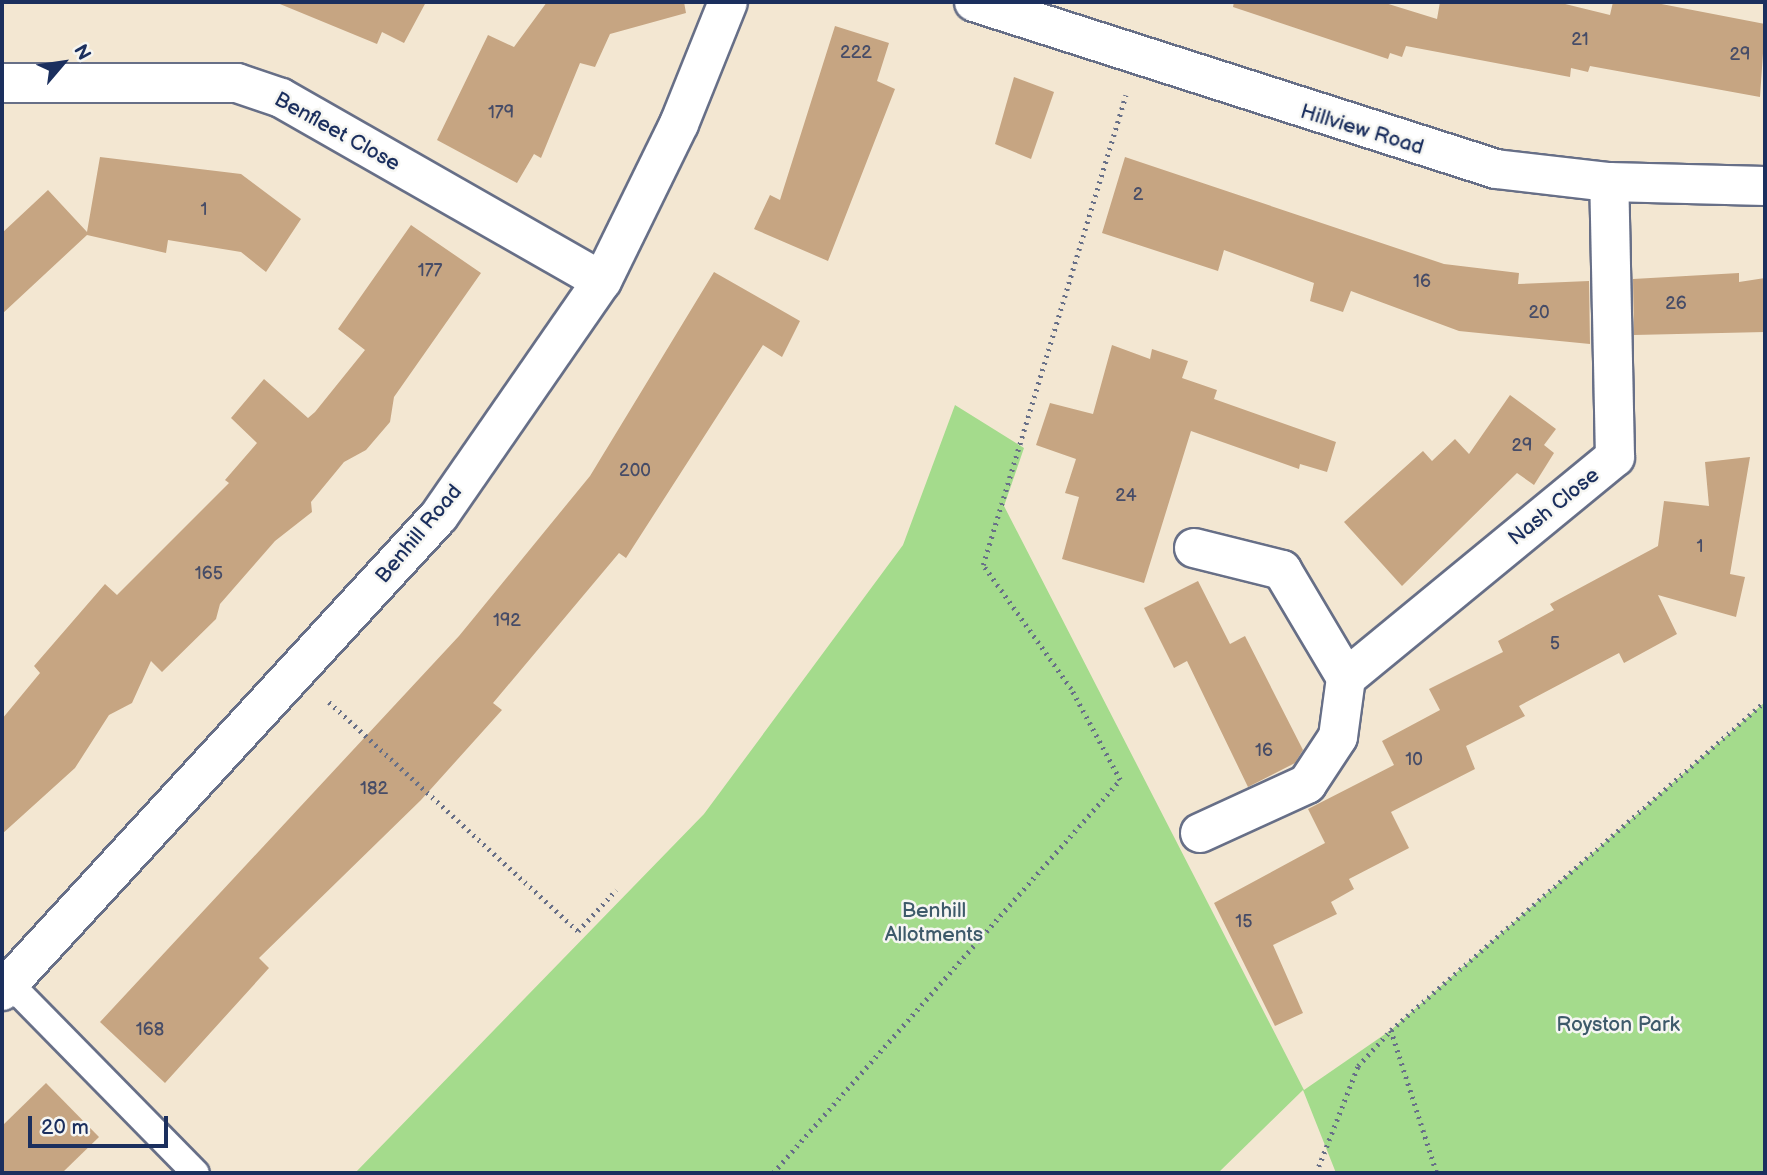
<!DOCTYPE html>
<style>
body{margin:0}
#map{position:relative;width:1767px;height:1175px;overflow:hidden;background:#f3e7d2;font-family:"Balsamiq Sans",sans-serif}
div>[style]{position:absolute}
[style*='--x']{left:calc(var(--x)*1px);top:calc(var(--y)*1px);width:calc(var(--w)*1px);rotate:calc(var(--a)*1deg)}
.green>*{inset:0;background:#a4db8c}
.building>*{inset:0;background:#c6a582}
.path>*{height:4.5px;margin-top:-2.25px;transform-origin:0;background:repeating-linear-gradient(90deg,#676f87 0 2px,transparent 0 7px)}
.roads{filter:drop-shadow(2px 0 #676f87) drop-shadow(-2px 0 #676f87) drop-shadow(0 2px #676f87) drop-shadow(0 -2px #676f87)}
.service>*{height:26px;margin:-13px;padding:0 13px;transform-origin:13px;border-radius:13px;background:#fff}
.minor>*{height:38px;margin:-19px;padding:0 19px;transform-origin:19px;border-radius:19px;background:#fff}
.tertiary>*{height:38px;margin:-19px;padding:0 19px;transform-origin:19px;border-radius:19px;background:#fff}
span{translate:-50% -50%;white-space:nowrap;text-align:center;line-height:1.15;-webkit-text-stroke:5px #f6f6f2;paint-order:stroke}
.number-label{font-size:18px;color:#464c67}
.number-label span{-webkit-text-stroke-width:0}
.street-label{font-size:21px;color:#1b2f5e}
.park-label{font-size:21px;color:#3d5a6a}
.frame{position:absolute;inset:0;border:4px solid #1b2f5e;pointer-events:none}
.north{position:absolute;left:28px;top:28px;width:70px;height:70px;-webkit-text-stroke:5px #f6f6f2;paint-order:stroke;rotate:61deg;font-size:19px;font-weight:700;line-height:28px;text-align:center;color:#1b2f5e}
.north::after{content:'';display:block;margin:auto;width:24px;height:32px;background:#1b2f5e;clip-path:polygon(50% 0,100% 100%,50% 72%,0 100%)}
.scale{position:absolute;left:28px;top:1116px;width:140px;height:32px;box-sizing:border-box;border:4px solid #1b2f5e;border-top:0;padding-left:9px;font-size:21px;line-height:24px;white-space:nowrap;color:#1b2f5e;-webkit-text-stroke:5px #f6f6f2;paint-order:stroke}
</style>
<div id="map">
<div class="green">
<i style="clip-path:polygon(955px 405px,1024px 448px,1004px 506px,1304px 1090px,1391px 1030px,1765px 702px,1765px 1173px,1336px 1173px,1303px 1090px,1218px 1173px,355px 1173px,704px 814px,903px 545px)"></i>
</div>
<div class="building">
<i style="clip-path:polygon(275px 2px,426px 2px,404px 43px,382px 32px,377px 44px)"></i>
<i style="clip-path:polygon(547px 2px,684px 2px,686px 13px,610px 34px,595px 67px,580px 63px,541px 158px,534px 154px,517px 183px,437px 140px,488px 35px,514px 47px)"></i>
<i style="clip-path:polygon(1234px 2px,1382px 2px,1437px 19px,1440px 2px,1557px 2px,1610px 15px,1613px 2px,1651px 2px,1765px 24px,1760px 97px,1590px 66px,1588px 72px,1571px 68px,1570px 77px,1406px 46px,1402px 57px,1390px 53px,1388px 59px,1233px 7px)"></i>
<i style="clip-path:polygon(835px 26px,889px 43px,877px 81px,895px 89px,828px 261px,754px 229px,770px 195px,780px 200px)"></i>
<i style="clip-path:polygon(1014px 77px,1054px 92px,1031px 159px,995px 144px)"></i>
<i style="clip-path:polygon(100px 157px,241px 174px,301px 219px,266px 272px,241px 252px,168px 240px,166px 253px,87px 235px,2px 314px,2px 233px,48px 190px,87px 232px)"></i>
<i style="clip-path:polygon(1125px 157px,1444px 264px,1519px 273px,1518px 284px,1589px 281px,1590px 344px,1459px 331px,1351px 291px,1343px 312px,1310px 301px,1314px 283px,1224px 250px,1218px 271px,1102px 233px)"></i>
<i style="clip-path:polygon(411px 225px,481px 273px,394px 397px,390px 422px,366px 450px,344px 462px,311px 502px,312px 512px,275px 541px,220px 604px,216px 619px,162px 672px,151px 661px,132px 703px,109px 715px,75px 768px,2px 834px,2px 719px,40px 673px,34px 666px,105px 584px,117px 595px,229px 483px,225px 480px,257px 443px,231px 418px,264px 379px,308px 418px,315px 412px,365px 350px,338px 329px)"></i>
<i style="clip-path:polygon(714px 272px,800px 321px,782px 357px,763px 345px,626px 558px,619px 553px,493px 703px,502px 710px,421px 800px,259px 958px,269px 968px,165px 1083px,100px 1022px,459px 636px,590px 476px)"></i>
<i style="clip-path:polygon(1739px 273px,1739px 282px,1765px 278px,1765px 332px,1634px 335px,1633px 279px)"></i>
<i style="clip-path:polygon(1112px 345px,1150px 359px,1152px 349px,1188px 361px,1182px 378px,1217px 390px,1214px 399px,1336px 442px,1327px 472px,1300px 464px,1299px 469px,1191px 431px,1144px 583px,1062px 559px,1079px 497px,1065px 493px,1076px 459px,1036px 445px,1050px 403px,1093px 414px)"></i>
<i style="clip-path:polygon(1510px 395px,1556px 429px,1544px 445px,1554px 453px,1534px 485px,1517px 473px,1402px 586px,1344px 522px,1423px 451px,1432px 461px,1455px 439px,1469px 454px)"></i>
<i style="clip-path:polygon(1750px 457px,1730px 574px,1745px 577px,1736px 617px,1658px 595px,1677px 634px,1624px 663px,1619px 653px,1519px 706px,1525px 716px,1466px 746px,1475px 769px,1391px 812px,1409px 848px,1349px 879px,1354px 889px,1331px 902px,1337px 914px,1273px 945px,1303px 1013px,1275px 1026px,1214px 903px,1325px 843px,1308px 809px,1394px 765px,1382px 741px,1440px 710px,1429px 689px,1503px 652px,1498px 641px,1554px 610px,1550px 604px,1658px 546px,1664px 501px,1709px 506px,1705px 462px)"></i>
<i style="clip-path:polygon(1198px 581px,1230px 644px,1245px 636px,1303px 750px,1295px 763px,1248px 787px,1187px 661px,1174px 668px,1144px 608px)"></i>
<i style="clip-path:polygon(46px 1083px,99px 1137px,62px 1173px,2px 1173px,2px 1126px)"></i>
</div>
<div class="path">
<i style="--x:329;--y:702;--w:338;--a:42.6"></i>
<i style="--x:578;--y:931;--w:56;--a:-47.2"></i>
<i style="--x:1391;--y:1030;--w:150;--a:72.2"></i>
<i style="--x:773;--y:1173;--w:524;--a:-48.56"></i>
<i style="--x:1120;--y:780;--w:103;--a:-118.3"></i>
<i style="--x:1071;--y:689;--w:152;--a:-125.4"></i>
<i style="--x:983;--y:565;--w:491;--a:-73.1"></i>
<i style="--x:1316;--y:1173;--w:115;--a:-68.6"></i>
<i style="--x:1358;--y:1066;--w:49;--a:-47.5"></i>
<i style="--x:1391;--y:1030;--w:497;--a:-41.3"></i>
</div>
<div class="roads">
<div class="service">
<i style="--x:10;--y:984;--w:265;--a:45.5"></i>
</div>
<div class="minor">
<i style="--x:974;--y:2;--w:548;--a:17.74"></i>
<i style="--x:1496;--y:169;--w:114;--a:6.6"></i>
<i style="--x:1609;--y:182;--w:156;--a:1.5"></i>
<i style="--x:2;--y:83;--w:235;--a:0"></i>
<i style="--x:237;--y:83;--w:46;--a:18.8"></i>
<i style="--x:281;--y:98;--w:369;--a:29.7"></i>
<i style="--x:1194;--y:548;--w:91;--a:14"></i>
<i style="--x:1282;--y:570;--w:126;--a:59.3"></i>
<i style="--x:1200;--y:833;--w:118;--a:-24.6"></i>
<i style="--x:1307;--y:784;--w:56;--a:-56.6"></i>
<i style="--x:1338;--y:737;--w:60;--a:-82.3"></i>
<i style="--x:1346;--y:678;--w:348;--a:-39.4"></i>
<i style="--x:1615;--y:457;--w:275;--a:-91.2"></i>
</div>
<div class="tertiary">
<i style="--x:2;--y:991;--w:645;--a:-47.39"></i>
<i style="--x:439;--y:516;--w:286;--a:-55.3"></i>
<i style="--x:602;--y:281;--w:175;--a:-63.9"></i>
<i style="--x:679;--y:124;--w:131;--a:-68.1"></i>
</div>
</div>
<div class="number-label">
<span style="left:1580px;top:40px">21</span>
<span style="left:856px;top:53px">222</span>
<span style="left:1740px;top:55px">29</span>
<span style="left:501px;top:113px">179</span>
<span style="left:1138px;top:195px">2</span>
<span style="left:204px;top:210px">1</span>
<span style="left:430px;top:271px">177</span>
<span style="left:1422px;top:282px">16</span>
<span style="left:1676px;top:304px">26</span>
<span style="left:1539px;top:313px">20</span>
<span style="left:1522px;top:446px">29</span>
<span style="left:635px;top:471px">200</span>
<span style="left:1126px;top:496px">24</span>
<span style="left:1700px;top:547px">1</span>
<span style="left:209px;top:574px">165</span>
<span style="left:507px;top:621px">192</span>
<span style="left:1555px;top:644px">5</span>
<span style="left:1264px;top:751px">16</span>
<span style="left:1414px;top:760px">10</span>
<span style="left:374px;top:789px">182</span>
<span style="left:1244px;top:922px">15</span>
<span style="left:150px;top:1030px">168</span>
</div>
<div class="street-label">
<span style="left:1362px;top:130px;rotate:17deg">Hillview Road</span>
<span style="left:337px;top:132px;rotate:29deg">Benfleet Close</span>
<span style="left:1554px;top:507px;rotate:-39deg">Nash Close</span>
<span style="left:419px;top:534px;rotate:-50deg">Benhill Road</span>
</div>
<div class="park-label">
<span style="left:934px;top:923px">Benhill<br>Allotments</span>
<span style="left:1618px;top:1025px">Royston Park</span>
</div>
<div class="frame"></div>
<div class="north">N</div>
<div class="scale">20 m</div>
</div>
